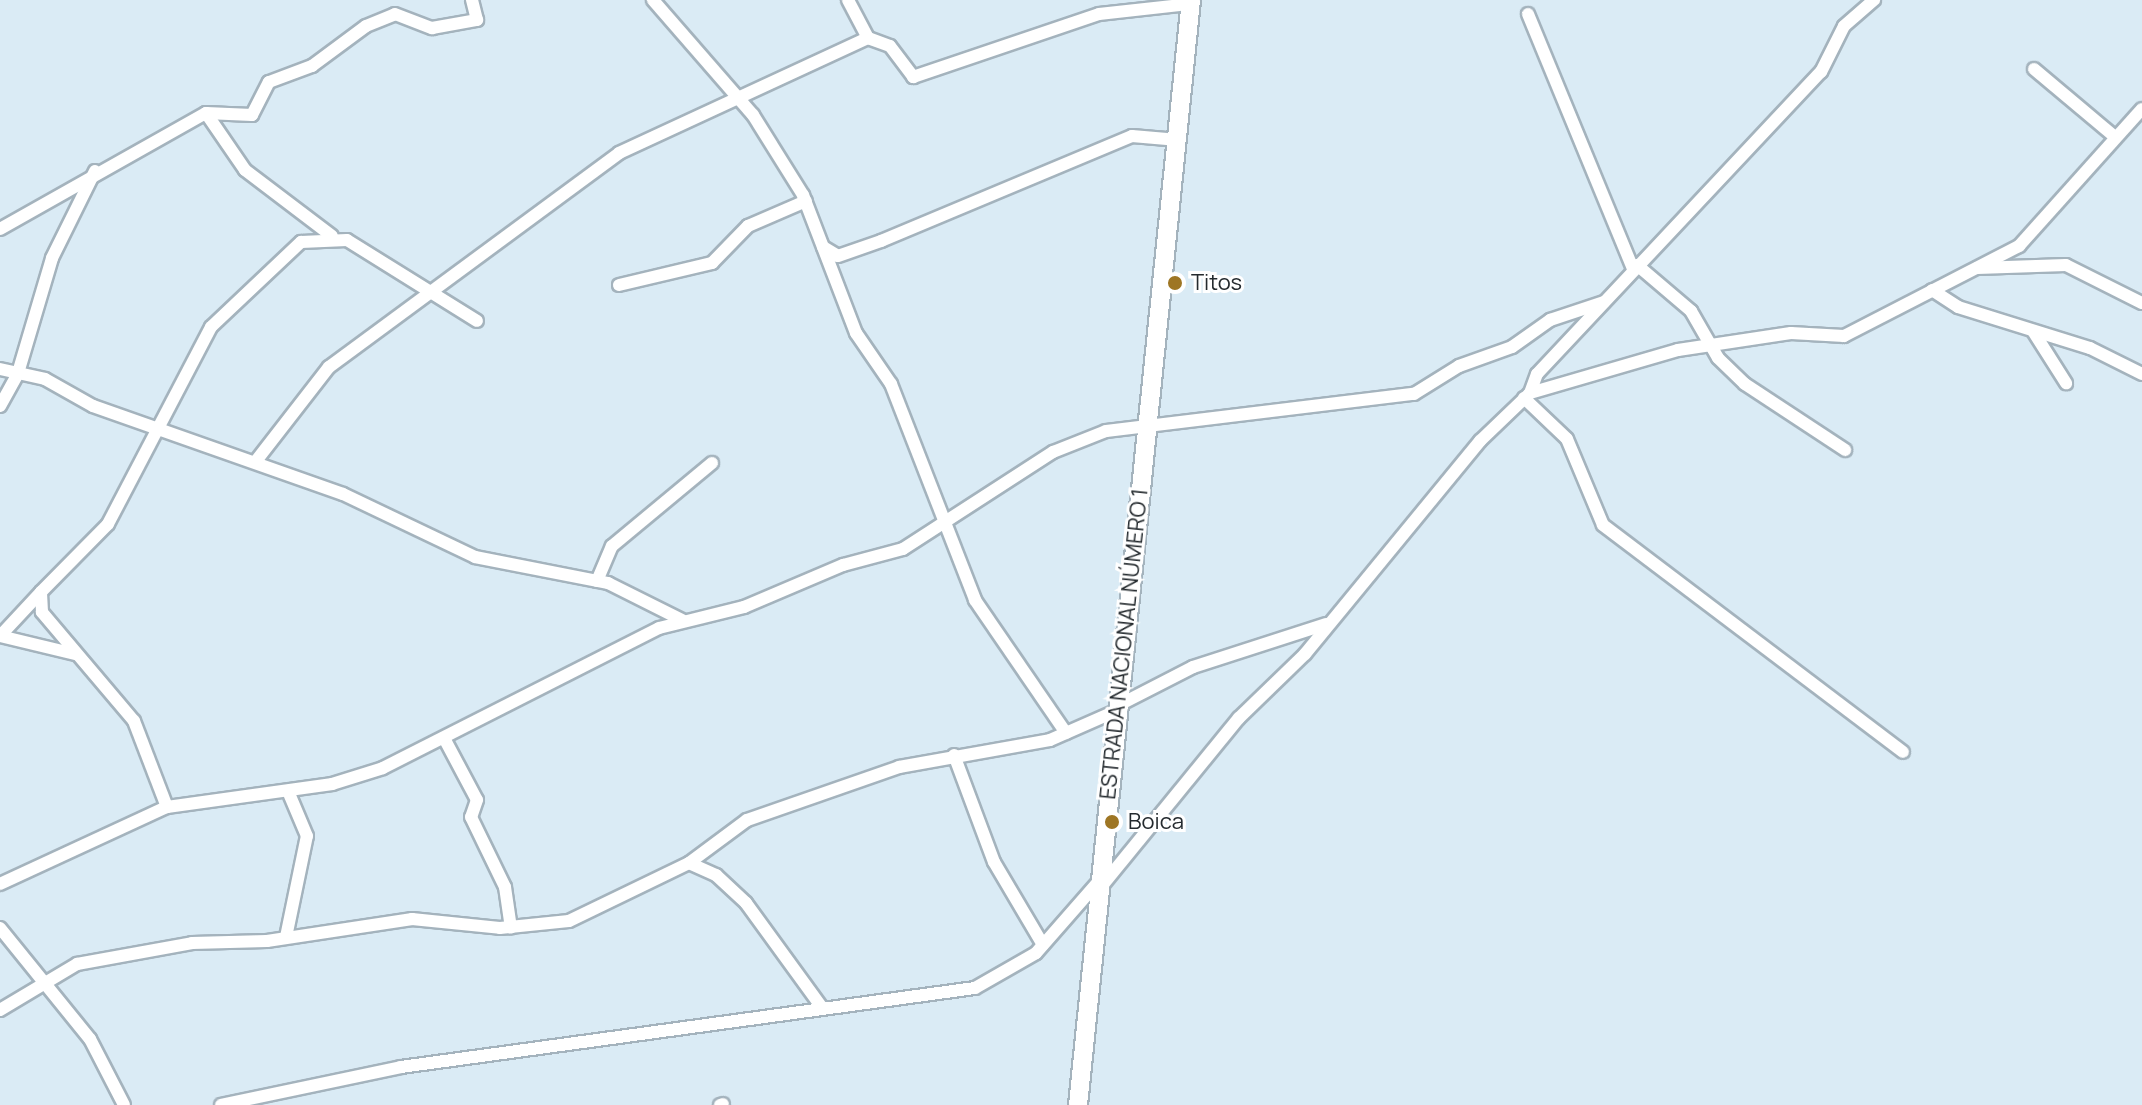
<!DOCTYPE html>
<meta charset="utf-8">
<style>
body{margin:0}
#map{position:relative;width:2142px;height:1105px;overflow:hidden;background:#daebf5;font-family:Manrope,sans-serif}
div>[style]{position:absolute}
[style*='--x']{left:calc(var(--x)*1px);top:calc(var(--y)*1px);width:calc(var(--w)*1px);rotate:calc(var(--a)*1deg)}
.roads{filter:drop-shadow(2px 0 #a4b3bd) drop-shadow(-2px 0 #a4b3bd) drop-shadow(0 2px #a4b3bd) drop-shadow(0 -2px #a4b3bd)}
.minor>*{height:12px;margin:-6px;padding:0 6px;transform-origin:6px;border-radius:6px;background:#fff}
.highway>*{height:18px;margin:-9px;padding:0 9px;transform-origin:9px;border-radius:9px;background:#fff}
.dots>*{width:22px;height:22px;translate:-50% -50%;box-sizing:border-box;border:4px solid #fff;border-radius:50%}
span{translate:-50% -50%;white-space:nowrap;text-align:center;line-height:1.15;-webkit-text-stroke:6px #fff;paint-order:stroke}
.poi-label{font-size:22px;color:#242a2e}
.left{translate:0 -50%;text-align:left}
.street-label{font-size:22px;color:#242a2e}
</style>
<div id="map">
<div class="roads">
<div class="minor">
<i style="--x:653;--y:0;--w:152;--a:49"></i>
<i style="--x:753;--y:115;--w:94;--a:58"></i>
<i style="--x:803;--y:195;--w:148;--a:69"></i>
<i style="--x:856;--y:333;--w:62;--a:55.5"></i>
<i style="--x:891;--y:384;--w:232;--a:68.7"></i>
<i style="--x:975;--y:600;--w:161;--a:55.6"></i>
<i style="--x:848;--y:0;--w:43;--a:62.2"></i>
<i style="--x:1528;--y:14;--w:276;--a:67.6"></i>
<i style="--x:2034;--y:69;--w:106;--a:40"></i>
<i style="--x:206;--y:113;--w:69;--a:55.6"></i>
<i style="--x:245;--y:170;--w:109;--a:37.2"></i>
<i style="--x:0;--y:229;--w:236;--a:-29.4"></i>
<i style="--x:206;--y:113;--w:46;--a:2.5"></i>
<i style="--x:252;--y:115;--w:37;--a:-63"></i>
<i style="--x:269;--y:82;--w:46;--a:-20.4"></i>
<i style="--x:312;--y:66;--w:67;--a:-36.5"></i>
<i style="--x:366;--y:26;--w:31;--a:-22"></i>
<i style="--x:395;--y:14;--w:40;--a:21"></i>
<i style="--x:432;--y:28;--w:46;--a:-10.1"></i>
<i style="--x:477;--y:20;--w:21;--a:-104"></i>
<i style="--x:823;--y:247;--w:17;--a:31"></i>
<i style="--x:838;--y:256;--w:46;--a:-19.2"></i>
<i style="--x:881;--y:241;--w:272;--a:-22.7"></i>
<i style="--x:1132;--y:136;--w:35;--a:5"></i>
<i style="--x:1637;--y:265;--w:71;--a:40.4"></i>
<i style="--x:1691;--y:311;--w:54;--a:60.1"></i>
<i style="--x:1718;--y:358;--w:37;--a:44"></i>
<i style="--x:1745;--y:384;--w:120;--a:33.4"></i>
<i style="--x:1977;--y:268;--w:89;--a:-1.9"></i>
<i style="--x:2066;--y:265;--w:85;--a:26.6"></i>
<i style="--x:619;--y:285;--w:96;--a:-13.3"></i>
<i style="--x:712;--y:263;--w:52;--a:-45.8"></i>
<i style="--x:748;--y:226;--w:63;--a:-23.3"></i>
<i style="--x:1932;--y:290;--w:31;--a:33"></i>
<i style="--x:1958;--y:307;--w:138;--a:17.3"></i>
<i style="--x:2090;--y:348;--w:58;--a:26.6"></i>
<i style="--x:2033;--y:331;--w:62;--a:57.6"></i>
<i style="--x:0;--y:369;--w:46;--a:12.5"></i>
<i style="--x:45;--y:379;--w:55;--a:29.4"></i>
<i style="--x:93;--y:406;--w:265;--a:19.4"></i>
<i style="--x:343;--y:494;--w:146;--a:25.5"></i>
<i style="--x:475;--y:557;--w:136;--a:11.1"></i>
<i style="--x:608;--y:583;--w:83;--a:26.6"></i>
<i style="--x:1530;--y:393;--w:20;--a:-70"></i>
<i style="--x:1537;--y:374;--w:415;--a:-46.8"></i>
<i style="--x:1821;--y:72;--w:51;--a:-63.4"></i>
<i style="--x:1844;--y:26;--w:40;--a:-41"></i>
<i style="--x:1524;--y:398;--w:59;--a:43.6"></i>
<i style="--x:1567;--y:439;--w:93;--a:67.3"></i>
<i style="--x:1603;--y:525;--w:376;--a:37.1"></i>
<i style="--x:0;--y:406;--w:38;--a:-61"></i>
<i style="--x:18;--y:373;--w:120;--a:-73.5"></i>
<i style="--x:52;--y:258;--w:97;--a:-63.7"></i>
<i style="--x:256;--y:461;--w:119;--a:-52.2"></i>
<i style="--x:329;--y:367;--w:360;--a:-36.4"></i>
<i style="--x:619;--y:153;--w:274;--a:-24.8"></i>
<i style="--x:868;--y:38;--w:23;--a:20"></i>
<i style="--x:890;--y:46;--w:39;--a:53"></i>
<i style="--x:913;--y:77;--w:196;--a:-18.7"></i>
<i style="--x:1099;--y:14;--w:81;--a:-6.3"></i>
<i style="--x:597;--y:581;--w:38;--a:-67"></i>
<i style="--x:612;--y:546;--w:130;--a:-39.7"></i>
<i style="--x:0;--y:636;--w:77;--a:13.5"></i>
<i style="--x:0;--y:636;--w:60;--a:-47"></i>
<i style="--x:1119;--y:705;--w:83;--a:-27.2"></i>
<i style="--x:1193;--y:667;--w:140;--a:-17.9"></i>
<i style="--x:444;--y:738;--w:70;--a:62"></i>
<i style="--x:477;--y:800;--w:18;--a:109"></i>
<i style="--x:471;--y:817;--w:78;--a:64.1"></i>
<i style="--x:505;--y:887;--w:41;--a:81.7"></i>
<i style="--x:954;--y:755;--w:114;--a:69.5"></i>
<i style="--x:994;--y:862;--w:96;--a:59.4"></i>
<i style="--x:167;--y:807;--w:92;--a:-111"></i>
<i style="--x:134;--y:721;--w:143;--a:-130.2"></i>
<i style="--x:42;--y:612;--w:20;--a:-93"></i>
<i style="--x:41;--y:592;--w:95;--a:-45.4"></i>
<i style="--x:108;--y:524;--w:222;--a:-62.4"></i>
<i style="--x:211;--y:327;--w:124;--a:-43.4"></i>
<i style="--x:301;--y:242;--w:46;--a:-2.5"></i>
<i style="--x:347;--y:240;--w:153;--a:31.9"></i>
<i style="--x:689;--y:863;--w:30;--a:24"></i>
<i style="--x:716;--y:875;--w:41;--a:43"></i>
<i style="--x:746;--y:903;--w:131;--a:54"></i>
<i style="--x:0;--y:884;--w:184;--a:-24.8"></i>
<i style="--x:167;--y:807;--w:167;--a:-7.9"></i>
<i style="--x:332;--y:784;--w:53;--a:-17.4"></i>
<i style="--x:383;--y:768;--w:309;--a:-26.9"></i>
<i style="--x:659;--y:628;--w:88;--a:-13.9"></i>
<i style="--x:744;--y:607;--w:108;--a:-23"></i>
<i style="--x:843;--y:565;--w:62;--a:-14.9"></i>
<i style="--x:903;--y:549;--w:179;--a:-32.9"></i>
<i style="--x:1053;--y:452;--w:57;--a:-21.6"></i>
<i style="--x:1106;--y:431;--w:310;--a:-6.9"></i>
<i style="--x:1414;--y:394;--w:53;--a:-31.9"></i>
<i style="--x:1459;--y:366;--w:56;--a:-19.7"></i>
<i style="--x:1512;--y:347;--w:47;--a:-35.4"></i>
<i style="--x:1550;--y:320;--w:57;--a:-18.4"></i>
<i style="--x:1101;--y:887;--w:218;--a:-50.8"></i>
<i style="--x:1239;--y:718;--w:92;--a:-44.1"></i>
<i style="--x:1305;--y:654;--w:276;--a:-50.6"></i>
<i style="--x:1480;--y:441;--w:69;--a:-43.8"></i>
<i style="--x:1530;--y:393;--w:154;--a:-16.2"></i>
<i style="--x:1678;--y:350;--w:114;--a:-8.6"></i>
<i style="--x:1791;--y:333;--w:53;--a:3.2"></i>
<i style="--x:1844;--y:336;--w:197;--a:-27.2"></i>
<i style="--x:2019;--y:246;--w:184;--a:-48.1"></i>
<i style="--x:0;--y:928;--w:143;--a:51"></i>
<i style="--x:90;--y:1039;--w:74;--a:62.7"></i>
<i style="--x:286;--y:937;--w:103;--a:-78.3"></i>
<i style="--x:307;--y:836;--w:49;--a:-112.9"></i>
<i style="--x:0;--y:1010;--w:90;--a:-30.9"></i>
<i style="--x:77;--y:964;--w:117;--a:-10.3"></i>
<i style="--x:192;--y:943;--w:75;--a:-1.5"></i>
<i style="--x:267;--y:941;--w:147;--a:-8.6"></i>
<i style="--x:412;--y:919;--w:88;--a:5.8"></i>
<i style="--x:500;--y:928;--w:69;--a:-5.8"></i>
<i style="--x:569;--y:921;--w:133;--a:-25.8"></i>
<i style="--x:689;--y:863;--w:72;--a:-36.6"></i>
<i style="--x:747;--y:820;--w:161;--a:-19.2"></i>
<i style="--x:899;--y:767;--w:153;--a:-10.1"></i>
<i style="--x:1050;--y:740;--w:74;--a:-23.8"></i>
<i style="--x:221;--y:1105;--w:184;--a:-11.9"></i>
<i style="--x:401;--y:1067;--w:579;--a:-7.84"></i>
<i style="--x:975;--y:988;--w:70;--a:-29.8"></i>
<i style="--x:1036;--y:953;--w:96;--a:-48.8"></i>
<i style="--x:720;--y:1105;--w:3;--a:-18"></i>
</div>
<div class="highway">
<i style="--x:1078;--y:1105;--w:1111;--a:-84.16"></i>
</div>
</div>
<div class="dots">
<i style="left:1175px;top:283px;background:#9e7624"></i>
<i style="left:1112px;top:822px;background:#9e7624"></i>
</div>
<div class="poi-label">
<span class="left" style="left:1191px;top:283px">Titos</span>
<span class="left" style="left:1128px;top:822px">Boica</span>
</div>
<div class="street-label">
<span style="left:1124px;top:644px;rotate:-84deg">ESTRADA NACIONAL NÚMERO 1</span>
</div>
</div>
